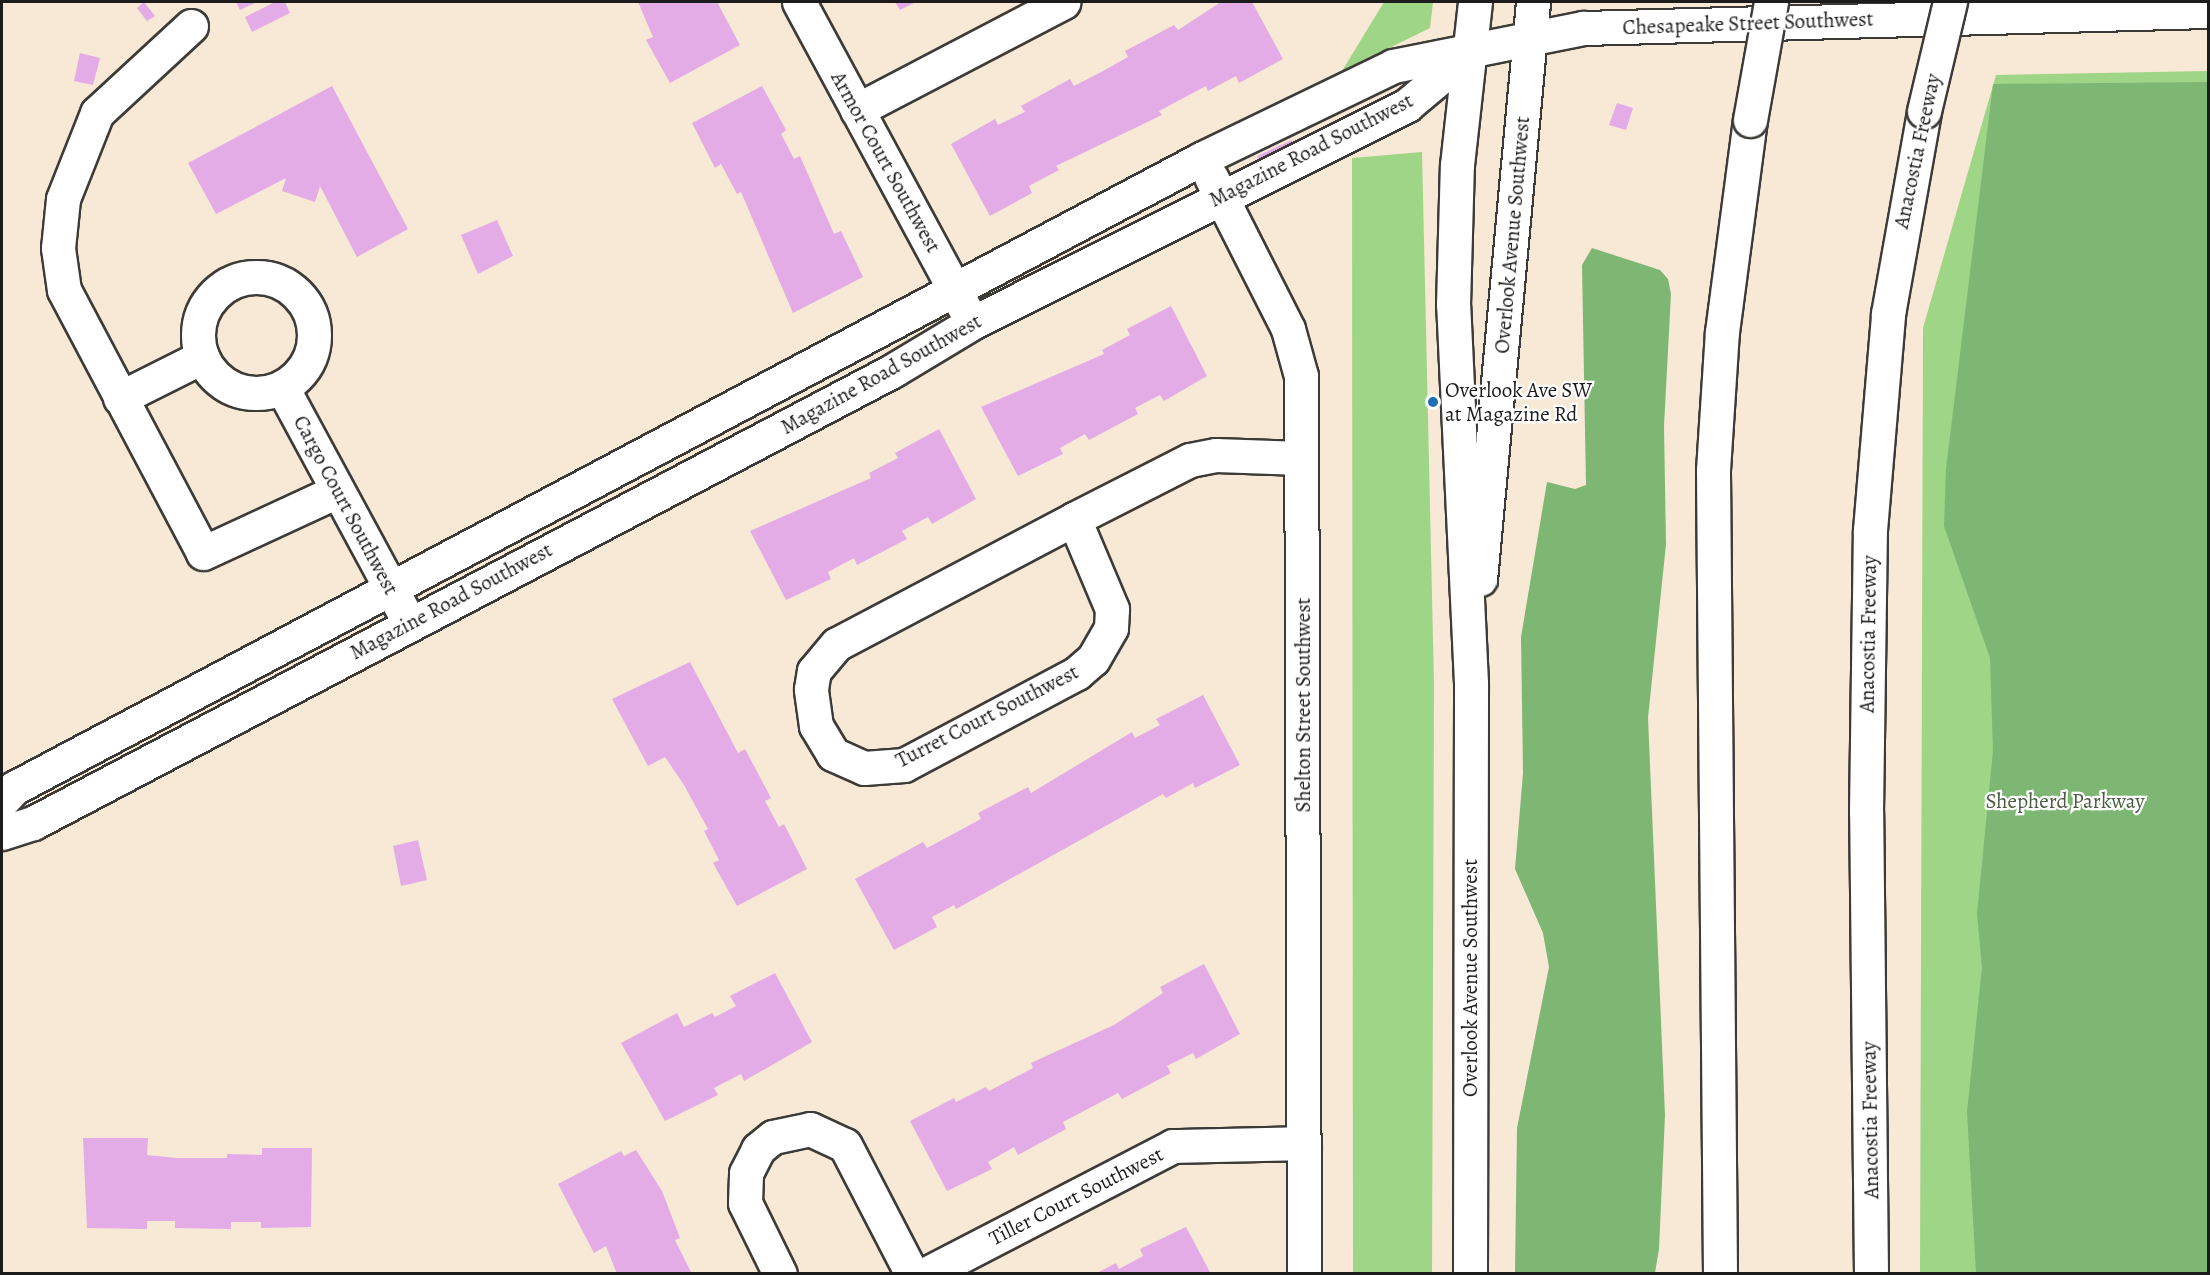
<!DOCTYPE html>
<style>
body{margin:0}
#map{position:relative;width:2210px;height:1275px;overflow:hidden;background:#f8e8d6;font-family:Alegreya,serif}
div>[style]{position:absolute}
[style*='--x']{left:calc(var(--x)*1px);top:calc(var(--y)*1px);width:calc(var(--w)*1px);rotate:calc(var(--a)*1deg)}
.green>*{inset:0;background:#9ed587}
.forest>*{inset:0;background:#7eb674}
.building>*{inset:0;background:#e3ace7}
.roads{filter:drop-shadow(2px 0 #3d3b38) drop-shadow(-2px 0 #3d3b38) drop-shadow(0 2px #3d3b38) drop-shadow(0 -2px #3d3b38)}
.minor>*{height:33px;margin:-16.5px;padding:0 16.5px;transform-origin:16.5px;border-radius:16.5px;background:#fff}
.minor>.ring{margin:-16.5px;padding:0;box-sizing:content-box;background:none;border:33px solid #fff;border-radius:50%}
.highway>*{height:33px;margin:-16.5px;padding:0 16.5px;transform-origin:16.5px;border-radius:16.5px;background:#fff}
.bridges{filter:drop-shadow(2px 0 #3d3b38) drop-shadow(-2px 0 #3d3b38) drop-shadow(0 2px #3d3b38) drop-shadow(0 -2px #3d3b38)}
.highway-bridge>*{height:33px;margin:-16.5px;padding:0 16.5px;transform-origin:16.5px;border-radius:16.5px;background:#fff}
.dots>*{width:16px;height:16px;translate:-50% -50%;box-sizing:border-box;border:3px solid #fff;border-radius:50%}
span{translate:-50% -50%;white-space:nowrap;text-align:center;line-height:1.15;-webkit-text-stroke:4.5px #fff;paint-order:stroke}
.street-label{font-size:21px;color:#1c1c1c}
.poi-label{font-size:21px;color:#1c1c1c}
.left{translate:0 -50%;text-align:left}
.park-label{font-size:21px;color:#4a5d41}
.frame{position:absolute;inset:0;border:3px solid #1c1c1c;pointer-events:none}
</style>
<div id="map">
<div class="green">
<i style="clip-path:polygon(1384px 2px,1433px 2px,1430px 28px,1342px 71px)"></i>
<i style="clip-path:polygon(2208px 71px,2208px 1273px,1920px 1274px,1923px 328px,1996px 75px)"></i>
<i style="clip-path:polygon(1422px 152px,1434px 684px,1432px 1273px,1353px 1273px,1352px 158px)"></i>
</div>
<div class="forest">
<i style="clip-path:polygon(2208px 82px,2208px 1273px,1976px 1273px,1967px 1112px,1982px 967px,1977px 914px,1993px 751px,1990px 658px,1944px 526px,1946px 469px,1993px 84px)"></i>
<i style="clip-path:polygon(1592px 248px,1660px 270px,1668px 279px,1671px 294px,1664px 426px,1666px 544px,1648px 718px,1665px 1115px,1659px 1249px,1655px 1273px,1515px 1273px,1517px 1128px,1549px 967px,1543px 933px,1515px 869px,1523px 773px,1521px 637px,1547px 482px,1575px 489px,1586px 485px,1582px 265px)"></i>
</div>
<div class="building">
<i style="clip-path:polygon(144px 2px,155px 16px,147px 21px,137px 8px)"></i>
<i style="clip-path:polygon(236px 2px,257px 2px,240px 10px)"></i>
<i style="clip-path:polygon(275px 2px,285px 2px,290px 13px,252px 32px,245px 17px)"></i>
<i style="clip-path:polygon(638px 2px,717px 2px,740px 45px,670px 83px,646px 40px,653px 37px)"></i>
<i style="clip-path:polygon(895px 2px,916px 2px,900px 10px)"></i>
<i style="clip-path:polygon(1221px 2px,1252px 2px,1283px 59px,1239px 83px,1236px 76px,1208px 91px,1206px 86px,1159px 111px,1162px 115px,1056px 166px,1059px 170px,1029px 186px,1032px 193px,990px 216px,951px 144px,995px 119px,998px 125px,1025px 112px,1021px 106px,1070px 79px,1074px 86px,1101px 72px,1128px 57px,1125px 51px,1174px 25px,1178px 30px)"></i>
<i style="clip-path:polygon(80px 53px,100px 58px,93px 85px,74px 81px)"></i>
<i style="clip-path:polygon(332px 86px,408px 229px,357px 257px,320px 186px,315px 202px,282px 191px,286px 178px,216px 214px,188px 163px)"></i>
<i style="clip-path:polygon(762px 86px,786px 130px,781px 134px,794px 159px,800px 156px,834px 234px,841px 231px,863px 277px,793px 313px,741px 192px,737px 194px,721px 164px,715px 168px,692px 123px)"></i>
<i style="clip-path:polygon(1617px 103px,1633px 108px,1626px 130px,1609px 125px)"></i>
<i style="clip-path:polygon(1292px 140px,1298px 151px,1263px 168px,1257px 156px)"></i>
<i style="clip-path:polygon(497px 220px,513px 256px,478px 274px,461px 235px)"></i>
<i style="clip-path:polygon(1171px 306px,1207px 376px,1164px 401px,1160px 395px,1135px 408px,1138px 414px,1089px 440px,1085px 434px,1060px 448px,1063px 454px,1018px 476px,981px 407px,1104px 354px,1102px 350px,1130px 335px,1127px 329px)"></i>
<i style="clip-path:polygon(939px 429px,976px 499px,932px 524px,928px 517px,902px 531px,907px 539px,857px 565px,854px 558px,828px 572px,831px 579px,786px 600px,750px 531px,871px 478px,869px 473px,898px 458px,895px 453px)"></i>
<i style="clip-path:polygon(690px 662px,738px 753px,745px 749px,771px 798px,765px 801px,779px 827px,784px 824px,807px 869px,737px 906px,713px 863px,719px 860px,704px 831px,708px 829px,684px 785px,665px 757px,648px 766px,612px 699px)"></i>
<i style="clip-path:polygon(1203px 695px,1240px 765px,1195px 788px,1193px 783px,1166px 798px,1163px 794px,956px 909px,954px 905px,932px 917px,937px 927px,894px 950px,855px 879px,923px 842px,927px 848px,981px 819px,978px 813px,1028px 787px,1031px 793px,1132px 732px,1135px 738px,1160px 725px,1156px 719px)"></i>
<i style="clip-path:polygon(418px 840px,427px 880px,401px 886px,393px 846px)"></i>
<i style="clip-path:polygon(1204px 964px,1240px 1034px,1196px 1059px,1193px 1053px,1167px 1066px,1171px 1073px,1122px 1099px,1118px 1093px,1063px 1122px,1066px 1129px,1018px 1155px,1014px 1147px,988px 1162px,992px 1169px,947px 1191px,910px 1121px,954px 1098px,956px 1102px,986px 1087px,989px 1091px,1033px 1068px,1031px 1063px,1114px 1025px,1163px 993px,1160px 987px)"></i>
<i style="clip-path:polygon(775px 973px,812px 1042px,744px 1081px,741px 1074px,714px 1088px,718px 1095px,665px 1121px,621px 1043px,677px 1013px,684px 1027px,712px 1013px,715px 1017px,736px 1006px,730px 996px)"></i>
<i style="clip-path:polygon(83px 1138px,148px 1138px,147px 1155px,177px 1158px,227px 1158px,227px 1154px,262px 1155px,262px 1148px,312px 1148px,311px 1227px,261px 1228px,261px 1222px,231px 1222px,231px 1229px,175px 1228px,175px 1221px,147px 1221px,147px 1229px,87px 1228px)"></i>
<i style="clip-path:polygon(636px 1150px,662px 1191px,680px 1238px,675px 1240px,692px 1274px,617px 1274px,606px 1246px,594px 1253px,558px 1184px,621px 1151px,624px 1156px)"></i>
<i style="clip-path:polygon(1186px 1227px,1211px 1274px,1095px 1274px,1116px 1263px,1119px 1269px,1143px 1256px,1140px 1249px)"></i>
</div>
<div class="roads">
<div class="minor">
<i style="--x:799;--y:2;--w:351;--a:61.6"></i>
<i style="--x:191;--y:26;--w:128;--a:137.2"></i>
<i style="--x:97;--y:113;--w:92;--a:111.6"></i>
<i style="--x:63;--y:199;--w:49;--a:95.8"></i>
<i style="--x:58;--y:248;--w:42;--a:81.9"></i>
<i style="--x:64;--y:290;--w:297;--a:62.1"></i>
<i style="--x:203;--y:553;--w:148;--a:-24.8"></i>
<i style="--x:857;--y:110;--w:233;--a:-27.6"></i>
<i style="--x:1211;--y:177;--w:170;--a:63.1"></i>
<i style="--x:1288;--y:329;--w:49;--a:74.5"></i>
<i style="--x:1301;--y:376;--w:898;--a:89.81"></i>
<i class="ring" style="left:198px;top:277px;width:83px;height:83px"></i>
<i style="--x:283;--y:389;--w:250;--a:61.6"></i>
<i style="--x:120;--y:398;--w:92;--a:-26.6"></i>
<i style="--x:1074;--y:519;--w:98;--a:67.1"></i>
<i style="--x:1112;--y:609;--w:19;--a:93"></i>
<i style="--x:1111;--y:628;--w:36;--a:120"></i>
<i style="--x:1093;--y:659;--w:21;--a:139"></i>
<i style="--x:1077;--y:673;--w:196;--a:152"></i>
<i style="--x:904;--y:765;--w:40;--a:175.7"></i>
<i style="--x:864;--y:768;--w:34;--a:-156"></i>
<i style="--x:833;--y:754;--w:33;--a:-121"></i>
<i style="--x:816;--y:726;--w:37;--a:-98"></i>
<i style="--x:811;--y:689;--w:18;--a:-81"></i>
<i style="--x:814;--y:671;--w:35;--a:-50"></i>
<i style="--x:837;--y:644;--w:268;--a:-27.8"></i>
<i style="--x:1074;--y:519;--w:130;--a:-27"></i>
<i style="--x:1190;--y:460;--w:26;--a:-11"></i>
<i style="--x:1216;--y:455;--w:85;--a:2"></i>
<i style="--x:1480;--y:579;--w:579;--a:-84.75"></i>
<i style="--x:2;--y:801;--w:18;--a:-47"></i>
<i style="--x:14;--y:788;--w:1343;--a:-27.92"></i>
<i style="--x:1201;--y:159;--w:213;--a:-25.8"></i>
<i style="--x:1393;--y:66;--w:194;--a:-11.3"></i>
<i style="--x:1583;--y:28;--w:625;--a:-1.56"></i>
<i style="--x:2;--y:833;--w:33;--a:-18"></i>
<i style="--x:33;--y:823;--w:971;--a:-27.75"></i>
<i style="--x:892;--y:371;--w:93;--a:-31"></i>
<i style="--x:972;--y:323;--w:487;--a:-26.6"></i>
<i style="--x:1407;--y:105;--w:80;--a:-39.9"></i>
<i style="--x:780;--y:1274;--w:79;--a:-116.2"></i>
<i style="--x:745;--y:1203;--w:30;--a:-88"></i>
<i style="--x:746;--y:1173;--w:27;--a:-63"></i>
<i style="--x:758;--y:1149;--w:19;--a:-39"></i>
<i style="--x:773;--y:1137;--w:38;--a:-12"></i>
<i style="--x:810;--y:1129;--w:38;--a:25"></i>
<i style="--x:845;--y:1145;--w:145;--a:62.6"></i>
<i style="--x:926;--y:1274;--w:278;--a:-27.4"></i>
<i style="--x:1173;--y:1146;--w:131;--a:-1.3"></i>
<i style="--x:1470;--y:1274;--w:591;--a:-89.9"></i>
<i style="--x:1471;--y:683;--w:378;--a:-92.7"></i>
<i style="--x:1453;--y:305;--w:140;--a:-88.4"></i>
<i style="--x:1457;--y:165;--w:164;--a:-83.7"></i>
</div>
<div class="highway">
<i style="--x:1720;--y:1274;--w:804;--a:-90.5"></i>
<i style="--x:1713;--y:470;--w:138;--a:-86.3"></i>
<i style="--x:1722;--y:332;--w:214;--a:-82.5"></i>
<i style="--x:1871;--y:1274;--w:462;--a:-90.6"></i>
<i style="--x:1866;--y:812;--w:282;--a:-89.2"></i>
<i style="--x:1870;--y:530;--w:217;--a:-85.2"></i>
<i style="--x:1888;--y:314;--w:206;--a:-79.9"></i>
</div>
</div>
<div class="bridges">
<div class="highway-bridge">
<i style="--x:1924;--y:111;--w:112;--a:-76.6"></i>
<i style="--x:1750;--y:120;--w:120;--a:-79.9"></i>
</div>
</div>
<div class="dots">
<i style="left:1433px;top:402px;background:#1f6fb2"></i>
</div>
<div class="street-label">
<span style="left:1748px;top:23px;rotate:-2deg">Chesapeake Street Southwest</span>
<span style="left:1311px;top:150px;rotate:-27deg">Magazine Road Southwest</span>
<span style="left:1917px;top:151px;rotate:-78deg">Anacostia Freeway</span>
<span style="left:886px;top:162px;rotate:61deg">Armor Court Southwest</span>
<span style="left:1512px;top:235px;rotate:-85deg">Overlook Avenue Southwest</span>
<span style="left:881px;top:374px;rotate:-29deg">Magazine Road Southwest</span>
<span style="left:346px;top:505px;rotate:62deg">Cargo Court Southwest</span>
<span style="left:451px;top:601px;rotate:-28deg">Magazine Road Southwest</span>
<span style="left:1868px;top:634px;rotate:-89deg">Anacostia Freeway</span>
<span style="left:1303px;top:705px;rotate:-90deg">Shelton Street Southwest</span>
<span style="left:987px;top:716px;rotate:-27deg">Turret Court Southwest</span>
<span style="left:1470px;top:978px;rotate:-90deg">Overlook Avenue Southwest</span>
<span style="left:1870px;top:1120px;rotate:-91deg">Anacostia Freeway</span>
<span style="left:1076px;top:1196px;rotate:-27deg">Tiller Court Southwest</span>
</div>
<div class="poi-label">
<span class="left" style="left:1445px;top:402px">Overlook Ave SW<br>at Magazine Rd</span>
</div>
<div class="park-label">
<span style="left:2065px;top:801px">Shepherd Parkway</span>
</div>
<div class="frame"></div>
</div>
